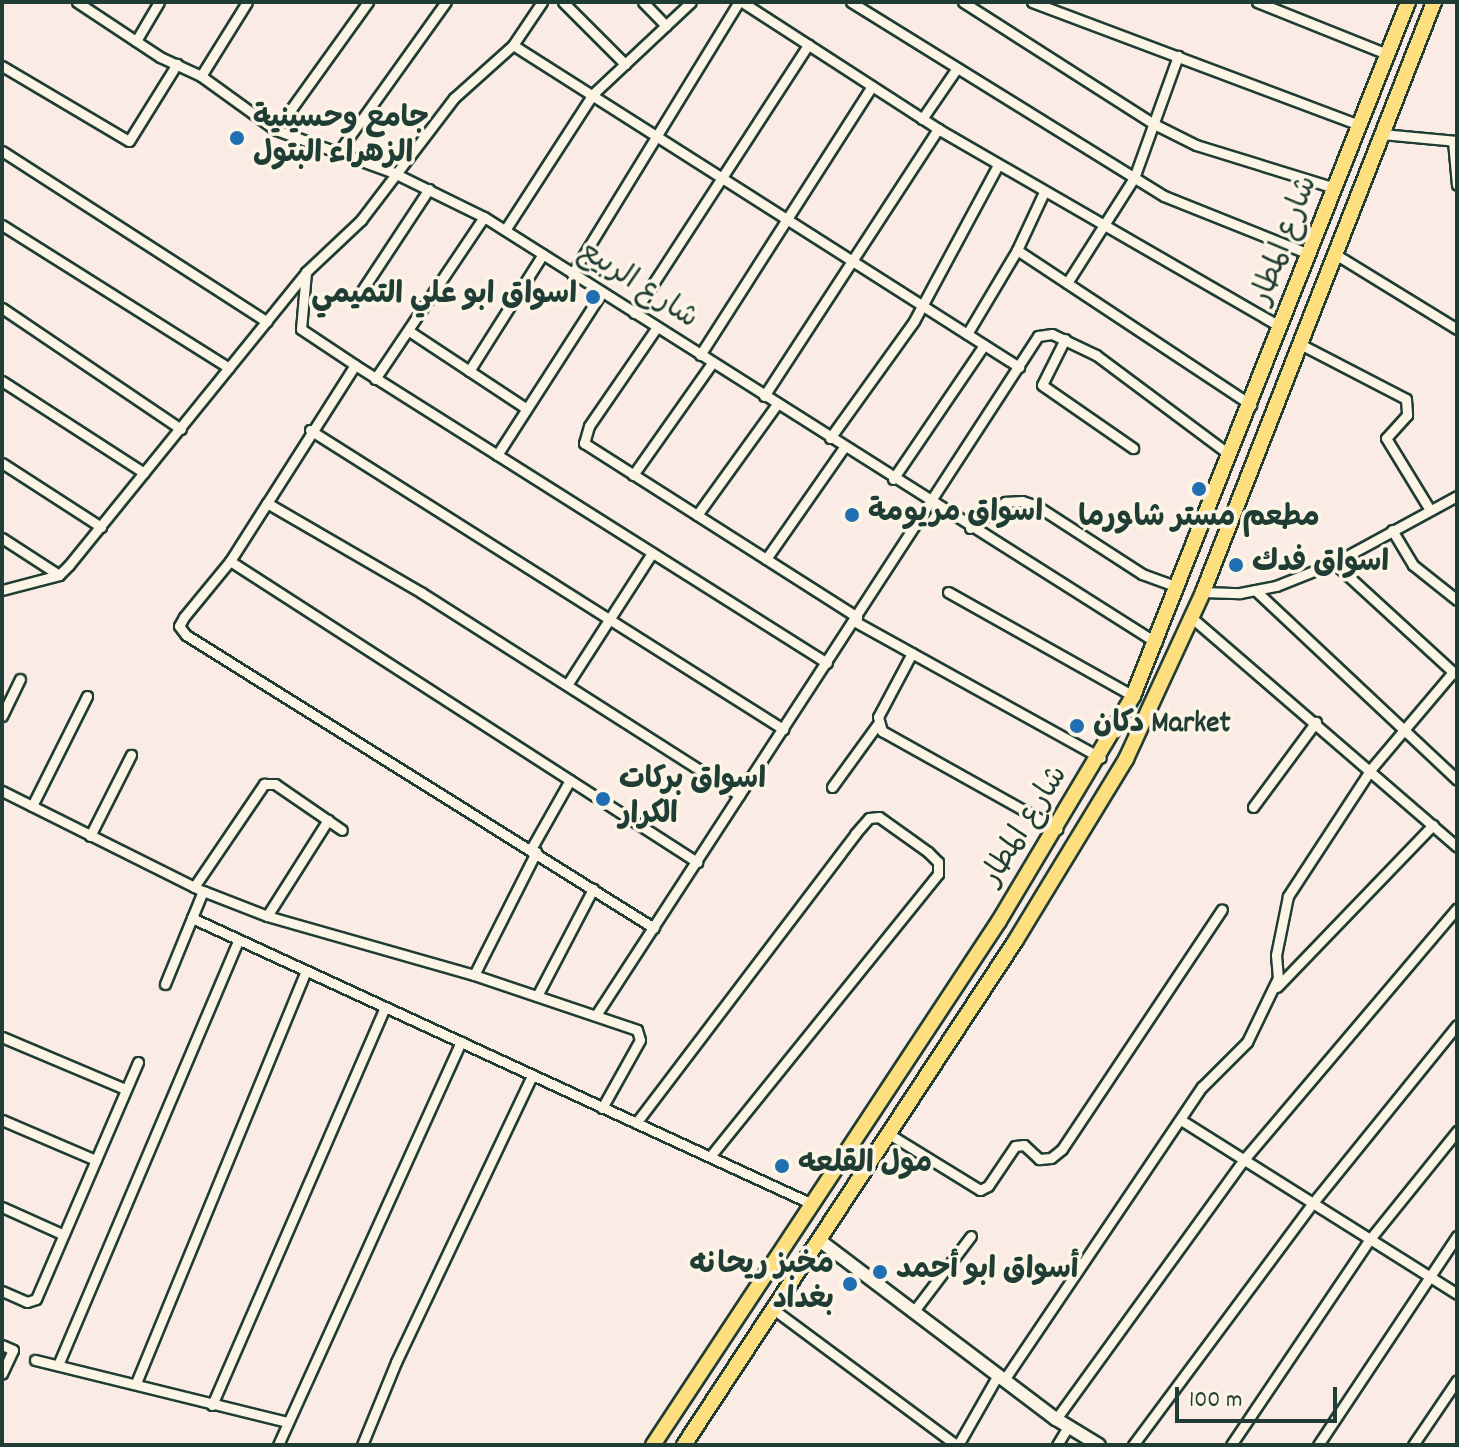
<!DOCTYPE html>
<meta charset="utf-8">
<style>
body{margin:0}
#map{position:relative;width:1459px;height:1447px;overflow:hidden;background:#faebe5;font-family:Dekko,"Playpen Sans Arabic",sans-serif}
div>[style]{position:absolute}
[style*='--x']{left:calc(var(--x)*1px);top:calc(var(--y)*1px);width:calc(var(--w)*1px);rotate:calc(var(--a)*1deg)}
.roads{filter:drop-shadow(2px 0 #1f3d34) drop-shadow(-2px 0 #1f3d34) drop-shadow(0 2px #1f3d34) drop-shadow(0 -2px #1f3d34)}
.street>*{height:9px;margin:-4.5px;padding:0 4.5px;transform-origin:4.5px;border-radius:4.5px;background:#fcf5e5}
.secondary>*{height:12px;margin:-6px;padding:0 6px;transform-origin:6px;border-radius:6px;background:#fcf5e5}
.primary>*{height:14px;margin:-7px;padding:0 7px;transform-origin:7px;border-radius:7px;background:#fedf80}
.dots>*{width:22px;height:22px;translate:-50% -50%;box-sizing:border-box;border:4px solid #fcf5e5;border-radius:50%}
span{translate:-50% -50%;white-space:nowrap;text-align:center;line-height:1.15;-webkit-text-stroke:7px #fcf5e5;paint-order:stroke}
.poi-label{font-size:30px;color:#1f3d34;font-weight:700}
.left{translate:0 -50%;text-align:left}
.right{translate:-100% -50%;text-align:right}
.street-label{font-size:30px;color:#1f3d34}
.frame{position:absolute;inset:0;border:4px solid #1f3d34;pointer-events:none}
.scale{position:absolute;left:1175px;top:1387px;width:162px;height:36px;box-sizing:border-box;border:4px solid #1f3d34;border-top:0;padding-left:10px;font-size:24px;line-height:28px;white-space:nowrap;color:#1f3d34;-webkit-text-stroke:6px #fcf5e5;paint-order:stroke}
</style>
<div id="map">
<div class="roads">
<div class="street">
<i style="--x:77;--y:2;--w:100;--a:33.5"></i>
<i style="--x:160;--y:57;--w:45;--a:24.9"></i>
<i style="--x:201;--y:76;--w:92;--a:35.8"></i>
<i style="--x:276;--y:130;--w:126;--a:20"></i>
<i style="--x:394;--y:173;--w:100;--a:26.1"></i>
<i style="--x:484;--y:217;--w:796;--a:32.33"></i>
<i style="--x:563;--y:2;--w:88;--a:45"></i>
<i style="--x:643;--y:2;--w:33;--a:46"></i>
<i style="--x:742;--y:2;--w:234;--a:32.9"></i>
<i style="--x:938;--y:129;--w:396;--a:30"></i>
<i style="--x:851;--y:2;--w:368;--a:31.8"></i>
<i style="--x:1164;--y:196;--w:156;--a:21.8"></i>
<i style="--x:963;--y:2;--w:227;--a:32.6"></i>
<i style="--x:1154;--y:124;--w:47;--a:26.6"></i>
<i style="--x:1196;--y:145;--w:145;--a:17.2"></i>
<i style="--x:1032;--y:2;--w:350;--a:20.6"></i>
<i style="--x:1257;--y:2;--w:140;--a:21.8"></i>
<i style="--x:136;--y:41;--w:45;--a:-59.5"></i>
<i style="--x:513;--y:45;--w:600;--a:32.47"></i>
<i style="--x:2;--y:66;--w:147;--a:30.6"></i>
<i style="--x:129;--y:141;--w:91;--a:-58.1"></i>
<i style="--x:201;--y:76;--w:87;--a:-58.1"></i>
<i style="--x:922;--y:119;--w:62;--a:-55.5"></i>
<i style="--x:276;--y:130;--w:158;--a:-54.3"></i>
<i style="--x:1382;--y:134;--w:75;--a:5.3"></i>
<i style="--x:1453;--y:141;--w:44;--a:84.8"></i>
<i style="--x:2;--y:151;--w:315;--a:32.8"></i>
<i style="--x:337;--y:154;--w:187;--a:-54.4"></i>
<i style="--x:2;--y:225;--w:268;--a:32.2"></i>
<i style="--x:505;--y:230;--w:162;--a:-57.1"></i>
<i style="--x:593;--y:94;--w:134;--a:-43.2"></i>
<i style="--x:1017;--y:250;--w:281;--a:33.5"></i>
<i style="--x:1335;--y:254;--w:143;--a:31.6"></i>
<i style="--x:306;--y:272;--w:57;--a:95"></i>
<i style="--x:301;--y:329;--w:65;--a:33.7"></i>
<i style="--x:355;--y:365;--w:164;--a:122.5"></i>
<i style="--x:267;--y:503;--w:179;--a:30.1"></i>
<i style="--x:422;--y:593;--w:376;--a:32.5"></i>
<i style="--x:572;--y:274;--w:319;--a:-58.5"></i>
<i style="--x:1067;--y:283;--w:125;--a:-57.5"></i>
<i style="--x:1134;--y:178;--w:130;--a:-70.2"></i>
<i style="--x:359;--y:295;--w:127;--a:-56.6"></i>
<i style="--x:2;--y:308;--w:216;--a:34.1"></i>
<i style="--x:634;--y:313;--w:320;--a:-57"></i>
<i style="--x:657;--y:327;--w:120;--a:124.5"></i>
<i style="--x:589;--y:426;--w:18;--a:106"></i>
<i style="--x:584;--y:443;--w:324;--a:32.5"></i>
<i style="--x:409;--y:331;--w:141;--a:33.5"></i>
<i style="--x:967;--y:334;--w:98;--a:-59.2"></i>
<i style="--x:1017;--y:250;--w:64;--a:-65"></i>
<i style="--x:1065;--y:339;--w:51;--a:116.6"></i>
<i style="--x:1042;--y:385;--w:111;--a:34.7"></i>
<i style="--x:1300;--y:344;--w:119;--a:27.4"></i>
<i style="--x:1406;--y:399;--w:16;--a:86"></i>
<i style="--x:1407;--y:415;--w:31;--a:132"></i>
<i style="--x:1386;--y:438;--w:84;--a:58.6"></i>
<i style="--x:700;--y:355;--w:319;--a:-57.4"></i>
<i style="--x:355;--y:365;--w:558;--a:32.27"></i>
<i style="--x:469;--y:371;--w:138;--a:-57.7"></i>
<i style="--x:375;--y:379;--w:195;--a:-56.1"></i>
<i style="--x:2;--y:381;--w:169;--a:32.9"></i>
<i style="--x:764;--y:396;--w:319;--a:-56.9"></i>
<i style="--x:310;--y:430;--w:560;--a:32.3"></i>
<i style="--x:830;--y:438;--w:144;--a:-54.3"></i>
<i style="--x:914;--y:321;--w:177;--a:-61.7"></i>
<i style="--x:497;--y:455;--w:194;--a:-57.2"></i>
<i style="--x:2;--y:463;--w:118;--a:32.9"></i>
<i style="--x:633;--y:475;--w:137;--a:-54.8"></i>
<i style="--x:893;--y:479;--w:162;--a:-55.8"></i>
<i style="--x:267;--y:503;--w:69;--a:122.5"></i>
<i style="--x:230;--y:561;--w:72;--a:129.4"></i>
<i style="--x:184;--y:617;--w:10;--a:119"></i>
<i style="--x:179;--y:626;--w:11;--a:52"></i>
<i style="--x:186;--y:635;--w:552;--a:32.05"></i>
<i style="--x:697;--y:515;--w:137;--a:-54.2"></i>
<i style="--x:970;--y:528;--w:44;--a:-36.6"></i>
<i style="--x:1005;--y:502;--w:17;--a:-3"></i>
<i style="--x:1022;--y:501;--w:16;--a:18"></i>
<i style="--x:1037;--y:506;--w:125;--a:32.9"></i>
<i style="--x:1142;--y:574;--w:38;--a:20"></i>
<i style="--x:1392;--y:530;--w:41;--a:59"></i>
<i style="--x:1413;--y:565;--w:56;--a:38.5"></i>
<i style="--x:2;--y:538;--w:68;--a:33"></i>
<i style="--x:766;--y:559;--w:136;--a:-55.1"></i>
<i style="--x:230;--y:561;--w:556;--a:32.8"></i>
<i style="--x:1334;--y:563;--w:164;--a:42.5"></i>
<i style="--x:2;--y:590;--w:59;--a:-14.7"></i>
<i style="--x:59;--y:575;--w:14;--a:-45"></i>
<i style="--x:69;--y:565;--w:377;--a:-51"></i>
<i style="--x:306;--y:272;--w:76;--a:-43.4"></i>
<i style="--x:361;--y:220;--w:153;--a:-52.7"></i>
<i style="--x:454;--y:98;--w:79;--a:-41.9"></i>
<i style="--x:513;--y:45;--w:52;--a:-56"></i>
<i style="--x:1255;--y:590;--w:277;--a:43.2"></i>
<i style="--x:948;--y:592;--w:212;--a:29.3"></i>
<i style="--x:1203;--y:592;--w:37;--a:2"></i>
<i style="--x:1240;--y:593;--w:37;--a:-11"></i>
<i style="--x:1276;--y:586;--w:62;--a:-21.6"></i>
<i style="--x:1334;--y:563;--w:140;--a:-28.6"></i>
<i style="--x:1192;--y:618;--w:350;--a:40.8"></i>
<i style="--x:854;--y:621;--w:282;--a:29"></i>
<i style="--x:912;--y:653;--w:72;--a:118"></i>
<i style="--x:878;--y:717;--w:15;--a:74"></i>
<i style="--x:882;--y:731;--w:201;--a:29.2"></i>
<i style="--x:567;--y:685;--w:157;--a:-57.2"></i>
<i style="--x:2;--y:716;--w:41;--a:-64.1"></i>
<i style="--x:832;--y:787;--w:77;--a:-54"></i>
<i style="--x:2;--y:791;--w:225;--a:26.5"></i>
<i style="--x:203;--y:891;--w:69;--a:21.3"></i>
<i style="--x:267;--y:916;--w:215;--a:15.9"></i>
<i style="--x:474;--y:975;--w:172;--a:18.6"></i>
<i style="--x:637;--y:1030;--w:10;--a:73"></i>
<i style="--x:640;--y:1040;--w:78;--a:119.2"></i>
<i style="--x:32;--y:806;--w:123;--a:-63.4"></i>
<i style="--x:1253;--y:807;--w:106;--a:-53.5"></i>
<i style="--x:90;--y:836;--w:91;--a:-63.2"></i>
<i style="--x:531;--y:849;--w:79;--a:-60.5"></i>
<i style="--x:194;--y:887;--w:125;--a:-55.8"></i>
<i style="--x:264;--y:784;--w:11;--a:0"></i>
<i style="--x:275;--y:784;--w:81;--a:34.5"></i>
<i style="--x:267;--y:916;--w:114;--a:-57.6"></i>
<i style="--x:192;--y:918;--w:681;--a:24.76"></i>
<i style="--x:474;--y:975;--w:138;--a:-63.2"></i>
<i style="--x:165;--y:984;--w:100;--a:-67.8"></i>
<i style="--x:1277;--y:987;--w:225;--a:-46.1"></i>
<i style="--x:537;--y:996;--w:121;--a:-62.4"></i>
<i style="--x:596;--y:1015;--w:810;--a:-56.94"></i>
<i style="--x:1038;--y:336;--w:14;--a:-8"></i>
<i style="--x:1052;--y:334;--w:49;--a:25.5"></i>
<i style="--x:1096;--y:355;--w:167;--a:36.7"></i>
<i style="--x:2;--y:1037;--w:134;--a:22.9"></i>
<i style="--x:2;--y:1120;--w:102;--a:23.1"></i>
<i style="--x:1181;--y:1120;--w:326;--a:32.2"></i>
<i style="--x:636;--y:1123;--w:363;--a:-52.8"></i>
<i style="--x:855;--y:834;--w:21;--a:-49"></i>
<i style="--x:869;--y:818;--w:10;--a:-6"></i>
<i style="--x:879;--y:817;--w:60;--a:35.5"></i>
<i style="--x:928;--y:852;--w:14;--a:45"></i>
<i style="--x:938;--y:862;--w:12;--a:90"></i>
<i style="--x:938;--y:874;--w:363;--a:128.9"></i>
<i style="--x:889;--y:1134;--w:107;--a:31.6"></i>
<i style="--x:980;--y:1190;--w:9;--a:-27"></i>
<i style="--x:988;--y:1186;--w:48;--a:-56"></i>
<i style="--x:1015;--y:1146;--w:9;--a:-6"></i>
<i style="--x:1024;--y:1145;--w:21;--a:43"></i>
<i style="--x:1039;--y:1159;--w:12;--a:-5"></i>
<i style="--x:1051;--y:1158;--w:14;--a:-39"></i>
<i style="--x:1062;--y:1149;--w:288;--a:-56.3"></i>
<i style="--x:2;--y:1207;--w:66;--a:24.2"></i>
<i style="--x:2;--y:1291;--w:27;--a:24"></i>
<i style="--x:27;--y:1302;--w:9;--a:-18"></i>
<i style="--x:36;--y:1299;--w:258;--a:-66.7"></i>
<i style="--x:773;--y:1309;--w:228;--a:36.6"></i>
<i style="--x:914;--y:1311;--w:94;--a:-52.8"></i>
<i style="--x:2;--y:1345;--w:12;--a:24"></i>
<i style="--x:13;--y:1350;--w:26;--a:115"></i>
<i style="--x:35;--y:1360;--w:260;--a:13.8"></i>
<i style="--x:58;--y:1365;--w:462;--a:-67"></i>
<i style="--x:1004;--y:1380;--w:354;--a:-56"></i>
<i style="--x:1202;--y:1087;--w:64;--a:-45"></i>
<i style="--x:1247;--y:1042;--w:71;--a:-64.2"></i>
<i style="--x:1278;--y:978;--w:23;--a:-95"></i>
<i style="--x:1276;--y:955;--w:60;--a:-78.5"></i>
<i style="--x:1288;--y:896;--w:152;--a:-56.8"></i>
<i style="--x:1371;--y:769;--w:127;--a:-49.8"></i>
<i style="--x:136;--y:1383;--w:446;--a:-67.6"></i>
<i style="--x:212;--y:1405;--w:433;--a:-66.5"></i>
<i style="--x:1056;--y:1419;--w:324;--a:-54.1"></i>
<i style="--x:1246;--y:1157;--w:326;--a:-49.7"></i>
<i style="--x:278;--y:1445;--w:443;--a:-65.6"></i>
<i style="--x:362;--y:1445;--w:90;--a:-67.7"></i>
<i style="--x:396;--y:1362;--w:318;--a:-64.6"></i>
<i style="--x:958;--y:1445;--w:81;--a:-60.3"></i>
<i style="--x:1057;--y:1445;--w:21;--a:-59"></i>
<i style="--x:1133;--y:1445;--w:300;--a:-53.4"></i>
<i style="--x:1312;--y:1204;--w:230;--a:-51"></i>
<i style="--x:1231;--y:1445;--w:249;--a:-56"></i>
<i style="--x:1370;--y:1239;--w:139;--a:-51.1"></i>
<i style="--x:1318;--y:1445;--w:251;--a:-56.4"></i>
<i style="--x:1413;--y:1445;--w:78;--a:-55.9"></i>
</div>
<div class="secondary">
<i style="--x:819;--y:1240;--w:297;--a:37.1"></i>
<i style="--x:1056;--y:1419;--w:50;--a:31.2"></i>
</div>
<div class="primary">
<i style="--x:653;--y:1445;--w:628;--a:-56.56"></i>
<i style="--x:999;--y:921;--w:262;--a:-59.2"></i>
<i style="--x:1133;--y:696;--w:746;--a:-68.38"></i>
<i style="--x:684;--y:1445;--w:604;--a:-56.68"></i>
<i style="--x:1016;--y:940;--w:212;--a:-58.7"></i>
<i style="--x:1126;--y:759;--w:184;--a:-65.2"></i>
<i style="--x:1203;--y:592;--w:634;--a:-68.62"></i>
</div>
</div>
<div class="dots">
<i style="left:237px;top:138px;background:#1f6fb2"></i>
<i style="left:593px;top:297px;background:#1f6fb2"></i>
<i style="left:1199px;top:489px;background:#1f6fb2"></i>
<i style="left:852px;top:515px;background:#1f6fb2"></i>
<i style="left:1236px;top:565px;background:#1f6fb2"></i>
<i style="left:1077px;top:726px;background:#1f6fb2"></i>
<i style="left:603px;top:799px;background:#1f6fb2"></i>
<i style="left:782px;top:1166px;background:#1f6fb2"></i>
<i style="left:880px;top:1272px;background:#1f6fb2"></i>
<i style="left:850px;top:1284px;background:#1f6fb2"></i>
</div>
<div class="poi-label">
<span class="left" style="left:253px;top:138px">جامع وحسينية<br>الزهراء البتول</span>
<span class="right" style="left:577px;top:297px">اسواق ابو علي التميمي</span>
<span class="left" style="left:868px;top:515px">اسواق مريومة</span>
<span style="left:1199px;top:520px">مطعم مستر شاورما</span>
<span class="left" style="left:1252px;top:565px">اسواق فدك</span>
<span class="left" style="left:1093px;top:726px">دكان Market</span>
<span class="left" style="left:619px;top:799px">اسواق بركات<br>الكرار</span>
<span class="left" style="left:798px;top:1166px">مول القلعه</span>
<span class="right" style="left:834px;top:1284px">مخبز ريحانه<br>بغداد</span>
<span class="left" style="left:896px;top:1272px">أسواق ابو أحمد</span>
</div>
<div class="street-label">
<span style="left:1287px;top:241px;rotate:-69deg">شارع المطار</span>
<span style="left:637px;top:287px;rotate:33deg">شارع الربيع</span>
<span style="left:1027px;top:827px;rotate:-58deg">شارع المطار</span>
</div>
<div class="frame"></div>
<div class="scale">100 m</div>
</div>
